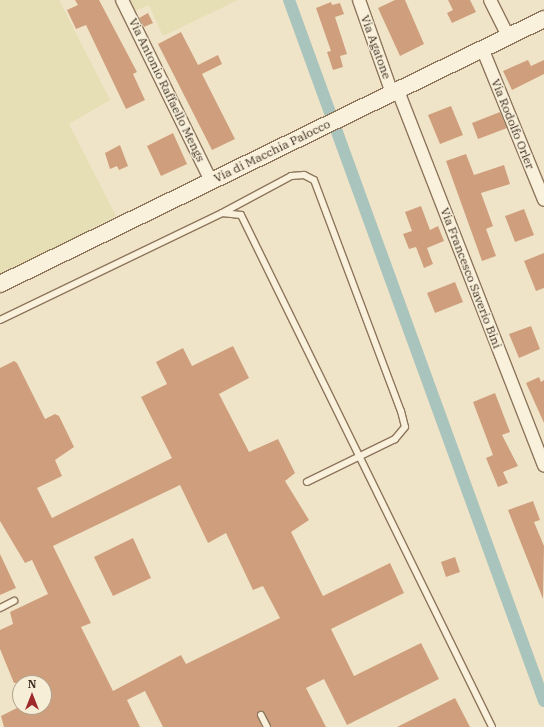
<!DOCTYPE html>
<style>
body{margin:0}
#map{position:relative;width:544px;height:727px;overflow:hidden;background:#f0e4c8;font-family:"IBM Plex Serif",serif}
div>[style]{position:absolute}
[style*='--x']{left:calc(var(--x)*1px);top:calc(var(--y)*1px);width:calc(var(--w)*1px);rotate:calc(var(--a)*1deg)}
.farmland>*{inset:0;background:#e6deb5}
.canal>*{height:12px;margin:-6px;padding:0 6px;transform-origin:6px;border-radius:6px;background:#a9c4bc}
.building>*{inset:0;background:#cf9f7d}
.roads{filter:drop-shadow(1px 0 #8d765c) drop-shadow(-1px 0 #8d765c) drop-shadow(0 1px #8d765c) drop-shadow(0 -1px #8d765c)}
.lane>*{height:6px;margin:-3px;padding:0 3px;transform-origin:3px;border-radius:3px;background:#faf1dc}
.street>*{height:12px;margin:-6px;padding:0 6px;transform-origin:6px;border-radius:6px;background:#faf1dc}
.secondary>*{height:16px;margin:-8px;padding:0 8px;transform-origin:8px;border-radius:8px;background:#faf1dc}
span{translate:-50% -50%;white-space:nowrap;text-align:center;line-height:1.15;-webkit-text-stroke:3px #f7eed8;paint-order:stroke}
.street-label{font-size:12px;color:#3d2e20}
.north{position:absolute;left:12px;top:675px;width:40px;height:40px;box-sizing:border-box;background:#f7eed8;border:1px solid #ada18e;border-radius:50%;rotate:0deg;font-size:11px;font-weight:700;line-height:16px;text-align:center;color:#3d2e20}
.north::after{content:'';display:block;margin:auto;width:14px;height:18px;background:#9e2a2b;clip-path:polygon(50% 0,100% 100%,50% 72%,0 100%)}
</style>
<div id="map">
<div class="farmland">
<i style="clip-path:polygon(0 0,59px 0,110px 100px,69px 124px,116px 216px,0 276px)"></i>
<i style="clip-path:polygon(130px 0,238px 0,163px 36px,149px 5px,135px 11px)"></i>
</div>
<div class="canal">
<i style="--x:289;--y:0;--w:746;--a:70.01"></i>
</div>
<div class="building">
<i style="clip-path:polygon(75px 0,99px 0,137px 72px,133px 74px,145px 100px,126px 109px,86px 25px,76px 29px,67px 10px,78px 5px)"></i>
<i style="clip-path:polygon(395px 0,405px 0,424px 44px,400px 56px,378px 8px)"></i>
<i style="clip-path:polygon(448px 0,470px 0,476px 12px,452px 23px,447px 13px,453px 10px)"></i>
<i style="clip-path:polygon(331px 2px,332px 5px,340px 3px,344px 14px,335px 17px,347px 54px,340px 56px,343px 67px,333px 70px,327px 52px,331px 51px,316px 8px)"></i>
<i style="clip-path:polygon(148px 13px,153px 23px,144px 27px,139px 18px)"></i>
<i style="clip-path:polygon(181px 32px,198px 65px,218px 55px,222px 64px,202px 74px,235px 139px,212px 150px,158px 44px)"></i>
<i style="clip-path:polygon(528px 60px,531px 66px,544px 60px,544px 74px,512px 90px,503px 71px)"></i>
<i style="clip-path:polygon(451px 106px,463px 135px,440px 144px,428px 115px)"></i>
<i style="clip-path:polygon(500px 112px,507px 128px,478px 139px,472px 123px)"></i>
<i style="clip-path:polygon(173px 133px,187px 164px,161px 176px,147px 146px)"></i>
<i style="clip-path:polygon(120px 145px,128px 166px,119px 170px,117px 166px,110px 169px,105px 153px)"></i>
<i style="clip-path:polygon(466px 154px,474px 175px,504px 165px,510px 184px,481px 193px,493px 226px,486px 229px,496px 256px,482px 261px,446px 161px)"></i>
<i style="clip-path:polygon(421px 206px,430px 230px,438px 226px,444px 241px,427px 248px,433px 264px,424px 268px,416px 247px,409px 249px,403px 234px,412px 231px,405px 212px)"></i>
<i style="clip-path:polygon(524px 209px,534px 235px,515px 242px,505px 216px)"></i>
<i style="clip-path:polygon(544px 253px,544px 288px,536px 291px,524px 261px)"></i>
<i style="clip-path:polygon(455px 282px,463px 302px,435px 313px,427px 293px)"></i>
<i style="clip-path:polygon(531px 326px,540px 349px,519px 358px,509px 334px)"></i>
<i style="clip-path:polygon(evenodd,233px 346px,249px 378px,219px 394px,249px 452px,278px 439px,295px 473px,285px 481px,309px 520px,291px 532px,323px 596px,390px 563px,404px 593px,331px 629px,354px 676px,421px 643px,439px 679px,347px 725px,324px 679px,306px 688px,326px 727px,271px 727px,261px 711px,257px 715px,262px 727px,163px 727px,145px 691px,127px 700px,140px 727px,4px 727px,1px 716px,19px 707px,44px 707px,44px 683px,14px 683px,0 649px,0 630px,13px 624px,10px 612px,48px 594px,32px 560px,25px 563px,0 521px,0 368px,14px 361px,17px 363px,45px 419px,55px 414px,59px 416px,74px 447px,55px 460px,62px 476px,37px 488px,52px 518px,172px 458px,141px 397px,167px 384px,156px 362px,183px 348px,192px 366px,233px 346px,180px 485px,208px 543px,226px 533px,253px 590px,263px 586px,280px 618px,186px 664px,181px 655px,113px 691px,81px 627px,91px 623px,53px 546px,180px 485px)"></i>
<i style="clip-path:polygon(539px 377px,541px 382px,544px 380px,544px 423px,526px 383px)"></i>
<i style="clip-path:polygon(495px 393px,510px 432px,502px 435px,518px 466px,503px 472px,508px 483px,498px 487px,486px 458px,493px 455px,473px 402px)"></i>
<i style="clip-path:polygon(533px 501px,540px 520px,534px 522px,544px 546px,543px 599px,508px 510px)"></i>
<i style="clip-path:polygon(133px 538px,151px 578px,113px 596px,94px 557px)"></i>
<i style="clip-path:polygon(0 554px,16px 588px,0 595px)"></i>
<i style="clip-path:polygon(455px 557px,460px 572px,446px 577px,441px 562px)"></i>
<i style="clip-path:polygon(455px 698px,470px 727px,397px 727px)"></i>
</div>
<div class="roads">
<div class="lane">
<i style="--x:224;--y:212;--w:76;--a:-28.2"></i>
<i style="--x:291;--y:176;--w:13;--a:-4"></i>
<i style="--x:304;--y:175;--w:11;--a:27"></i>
<i style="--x:314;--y:180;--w:247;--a:69.4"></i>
<i style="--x:401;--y:411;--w:16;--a:76"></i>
<i style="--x:405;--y:427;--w:16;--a:130"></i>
<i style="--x:395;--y:439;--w:98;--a:154"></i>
<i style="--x:0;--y:320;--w:246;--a:-25.7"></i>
<i style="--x:222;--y:213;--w:19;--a:6"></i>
<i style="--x:241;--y:215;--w:570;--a:63.88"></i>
<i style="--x:0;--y:608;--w:16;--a:-27"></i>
<i style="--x:261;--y:715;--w:13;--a:63"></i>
</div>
<div class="street">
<i style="--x:122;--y:0;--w:202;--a:63.8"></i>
<i style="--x:359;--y:0;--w:99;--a:70.5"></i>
<i style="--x:490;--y:0;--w:40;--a:63.4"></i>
<i style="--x:482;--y:48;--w:164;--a:67.8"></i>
<i style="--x:398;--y:91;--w:402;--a:68.7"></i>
</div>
<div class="secondary">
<i style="--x:0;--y:284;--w:605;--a:-25.97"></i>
</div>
</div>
<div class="street-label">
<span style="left:376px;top:47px;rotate:70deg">Via Agatone</span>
<span style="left:167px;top:90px;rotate:64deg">Via Antonio Raffaello Mengs</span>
<span style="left:513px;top:124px;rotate:68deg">Via Rodolfo Orler</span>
<span style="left:272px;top:151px;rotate:-26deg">Via di Macchia Palocco</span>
<span style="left:471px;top:278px;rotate:69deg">Via Francesco Saverio Bini</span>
</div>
<div class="north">N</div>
</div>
